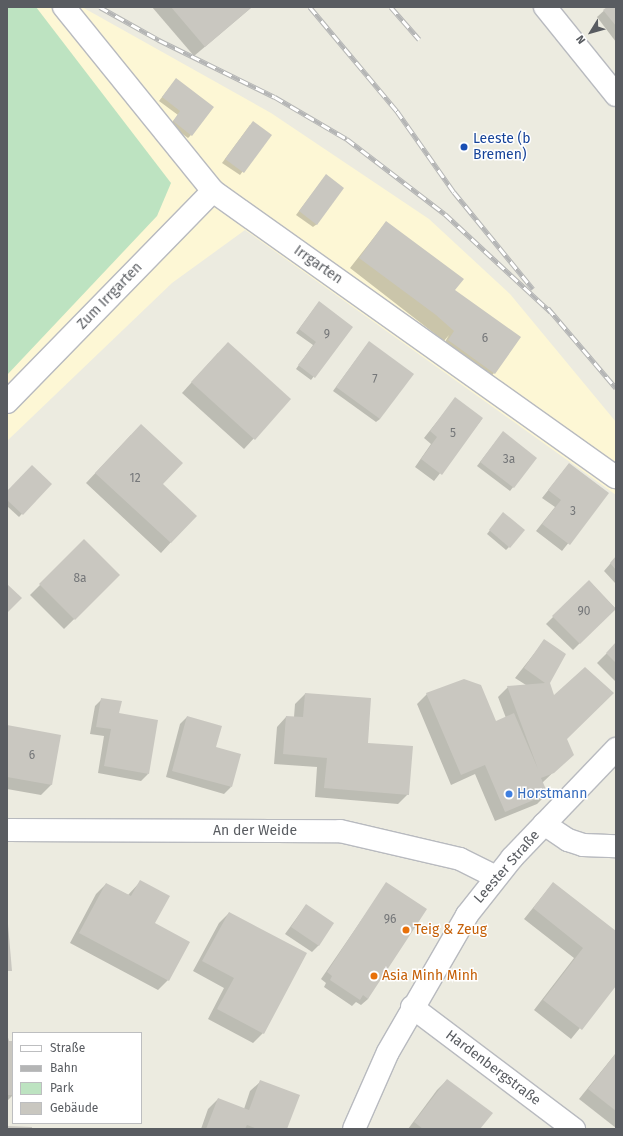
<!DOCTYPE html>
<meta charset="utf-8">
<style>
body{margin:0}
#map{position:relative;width:623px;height:1136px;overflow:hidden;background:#ecebe0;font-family:"Fira Sans",sans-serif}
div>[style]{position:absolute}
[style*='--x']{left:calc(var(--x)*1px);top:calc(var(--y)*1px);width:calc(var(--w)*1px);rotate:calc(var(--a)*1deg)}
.commercial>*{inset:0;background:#fdf7d5}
.green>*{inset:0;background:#bde3c1}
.shadow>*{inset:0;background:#0003}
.building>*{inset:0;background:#c9c7c0}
.roads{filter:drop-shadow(1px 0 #b8babf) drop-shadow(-1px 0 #b8babf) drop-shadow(0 1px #b8babf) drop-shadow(0 -1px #b8babf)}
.minor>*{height:22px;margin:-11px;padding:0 11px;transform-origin:11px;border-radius:11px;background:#fff}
.rail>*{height:4.5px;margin-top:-2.25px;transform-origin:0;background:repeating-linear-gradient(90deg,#fff 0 9px,#b4b5b5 0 18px);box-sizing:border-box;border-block:1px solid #b4b5b5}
.dots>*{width:11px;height:11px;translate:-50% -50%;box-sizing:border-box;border:2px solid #fff;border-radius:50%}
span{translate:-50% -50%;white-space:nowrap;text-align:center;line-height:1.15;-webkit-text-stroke:3px #fff;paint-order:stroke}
.number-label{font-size:12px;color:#757779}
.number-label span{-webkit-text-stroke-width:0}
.transit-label{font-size:14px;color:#164399}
.left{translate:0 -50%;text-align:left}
.street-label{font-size:14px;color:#595c61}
.shop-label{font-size:14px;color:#366cbe}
.food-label{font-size:14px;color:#c56008}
.frame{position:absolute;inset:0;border:8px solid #595c61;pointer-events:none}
.legend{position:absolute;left:12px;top:1032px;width:130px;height:92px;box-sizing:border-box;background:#fff;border:1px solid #bdbec0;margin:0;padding:5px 7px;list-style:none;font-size:12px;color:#595c61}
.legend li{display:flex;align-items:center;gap:8px;height:20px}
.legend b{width:20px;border:1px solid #bdbec0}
.north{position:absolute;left:571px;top:12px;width:40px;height:40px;-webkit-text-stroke:3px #fff;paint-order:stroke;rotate:233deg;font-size:11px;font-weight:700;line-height:16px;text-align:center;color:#595c61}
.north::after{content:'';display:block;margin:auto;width:14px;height:18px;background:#595c61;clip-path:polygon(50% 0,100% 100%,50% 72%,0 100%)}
</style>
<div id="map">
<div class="commercial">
<i style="clip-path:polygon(7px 7px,82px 7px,271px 113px,429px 219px,510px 294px,616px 422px,616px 495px,245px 230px,172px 283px,7px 441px)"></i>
</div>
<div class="green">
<i style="clip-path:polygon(7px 7px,36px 7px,171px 183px,157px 216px,7px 375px)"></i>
</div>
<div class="shadow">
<i style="clip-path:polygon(152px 7px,252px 7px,194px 56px)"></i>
<i style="clip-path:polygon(608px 7px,616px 7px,616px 42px,597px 17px)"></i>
<i style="clip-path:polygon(173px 83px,191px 135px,188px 138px,170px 125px,178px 115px,159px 101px)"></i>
<i style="clip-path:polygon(250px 125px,270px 135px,240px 175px,222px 163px)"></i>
<i style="clip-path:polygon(323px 179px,317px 224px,313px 227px,296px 215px)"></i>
<i style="clip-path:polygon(386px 222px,454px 291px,494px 373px,488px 380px,442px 347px,449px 335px,444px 341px,350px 268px)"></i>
<i style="clip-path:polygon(316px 306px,352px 327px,311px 380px,296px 369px,313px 345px,296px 333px)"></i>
<i style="clip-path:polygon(366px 346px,380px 419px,376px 422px,333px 391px)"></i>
<i style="clip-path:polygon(218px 353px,290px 399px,244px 449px,182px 393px)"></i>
<i style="clip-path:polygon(455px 399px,482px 419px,434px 481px,415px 467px,431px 444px,424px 438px)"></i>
<i style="clip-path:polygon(131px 435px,162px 485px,195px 516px,161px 553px,86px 483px)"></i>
<i style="clip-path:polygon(500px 436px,536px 458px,510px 491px,477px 466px)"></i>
<i style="clip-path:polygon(569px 464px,608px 493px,562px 551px,536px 531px,555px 507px,542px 498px)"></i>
<i style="clip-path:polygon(50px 484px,19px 517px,7px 506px,7px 492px)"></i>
<i style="clip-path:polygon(500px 517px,509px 547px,506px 550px,487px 534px)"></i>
<i style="clip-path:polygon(84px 541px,119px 575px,64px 629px,30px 595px)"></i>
<i style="clip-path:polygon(616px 557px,616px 584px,604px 571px)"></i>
<i style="clip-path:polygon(589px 581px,615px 608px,573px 650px,546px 624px)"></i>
<i style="clip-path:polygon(544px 641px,549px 683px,566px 739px,562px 764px,542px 783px,547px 794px,537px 804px,495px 821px,475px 774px,451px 785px,417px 704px,427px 694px,496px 722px,506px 718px,498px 697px,508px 687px,526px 685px,515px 678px)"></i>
<i style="clip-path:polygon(616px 644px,616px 682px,597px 663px)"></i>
<i style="clip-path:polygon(305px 694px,367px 743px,408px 794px,398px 804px,315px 797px,317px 767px,274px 764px,277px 727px,286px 717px,294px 717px,295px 704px)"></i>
<i style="clip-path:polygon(102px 699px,118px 714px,148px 774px,141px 781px,98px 773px,104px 736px,90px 734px,95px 706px)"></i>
<i style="clip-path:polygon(187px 717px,231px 787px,224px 794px,166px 777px,180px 724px)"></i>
<i style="clip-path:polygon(7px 726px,60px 736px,51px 785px,41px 795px,7px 789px)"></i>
<i style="clip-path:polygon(140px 882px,168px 980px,158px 990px,70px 943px,96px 894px,106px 884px,128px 895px)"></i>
<i style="clip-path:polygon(387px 883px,368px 999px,361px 1005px,356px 1002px,352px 1006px,324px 987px,326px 983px,321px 979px)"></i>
<i style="clip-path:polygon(553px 883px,616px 932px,616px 984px,571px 1039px,534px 1010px,574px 958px,524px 919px)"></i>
<i style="clip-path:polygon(306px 905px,319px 945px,312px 952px,285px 934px)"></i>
<i style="clip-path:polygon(229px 913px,263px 1033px,253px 1043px,208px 1019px,224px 988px,193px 971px,219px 923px)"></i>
<i style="clip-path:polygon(7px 1029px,8px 1042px,13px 1042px,13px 1095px,7px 1101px)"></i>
<i style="clip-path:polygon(616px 1053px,616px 1128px,579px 1099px)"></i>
<i style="clip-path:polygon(447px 1080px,479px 1129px,408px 1129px,437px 1090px)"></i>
<i style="clip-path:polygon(260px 1082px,286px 1129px,201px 1129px,208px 1109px,218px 1099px,244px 1109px,250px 1091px)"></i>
</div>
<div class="building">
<i style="clip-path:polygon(171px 7px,252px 7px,205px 47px)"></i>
<i style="clip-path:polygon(607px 7px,616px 7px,616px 26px,603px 10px)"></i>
<i style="clip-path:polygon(176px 78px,214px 107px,192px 136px,173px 121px,180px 111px,162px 97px)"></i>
<i style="clip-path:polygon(253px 121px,272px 135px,244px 173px,225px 159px)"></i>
<i style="clip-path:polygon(326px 174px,344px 188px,317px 225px,299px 211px)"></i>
<i style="clip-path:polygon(386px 221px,464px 279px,455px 290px,521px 337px,495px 374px,448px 340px,454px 331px,436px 315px,359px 258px)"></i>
<i style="clip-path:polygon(319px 301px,353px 327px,315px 378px,298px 365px,316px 342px,299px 329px)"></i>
<i style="clip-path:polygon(369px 341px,414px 374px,380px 419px,336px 387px)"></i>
<i style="clip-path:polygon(228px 342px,291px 399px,255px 440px,191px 382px)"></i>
<i style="clip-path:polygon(455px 397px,483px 418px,442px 475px,421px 459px,437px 437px,430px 431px)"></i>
<i style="clip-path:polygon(141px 424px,183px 463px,163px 484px,197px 516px,171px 543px,95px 473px)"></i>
<i style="clip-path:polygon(503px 431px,537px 458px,514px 488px,480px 462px)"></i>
<i style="clip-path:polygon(569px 463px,609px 493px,570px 545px,542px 524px,561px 500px,548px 490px)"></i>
<i style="clip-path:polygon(32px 465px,52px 484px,23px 515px,7px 500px,7px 491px)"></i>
<i style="clip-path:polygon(503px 512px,525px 530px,510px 548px,489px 530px)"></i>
<i style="clip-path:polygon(84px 539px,120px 575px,75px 620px,39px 584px)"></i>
<i style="clip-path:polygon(616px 556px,616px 570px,610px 563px)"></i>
<i style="clip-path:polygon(589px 580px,616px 609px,580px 644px,552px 616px)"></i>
<i style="clip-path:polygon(7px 584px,22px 598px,7px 613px)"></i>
<i style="clip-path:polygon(544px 639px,566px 654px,550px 683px,554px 695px,585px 667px,614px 693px,567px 739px,574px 755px,554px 773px,541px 778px,548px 794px,505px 812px,485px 765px,461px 775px,426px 693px,464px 679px,481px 685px,496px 721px,514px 713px,538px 769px,507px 686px,545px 683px,524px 668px)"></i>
<i style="clip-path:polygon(616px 642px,616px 663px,606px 653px)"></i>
<i style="clip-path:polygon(305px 693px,371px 698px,368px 743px,413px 746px,409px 795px,324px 788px,327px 758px,283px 754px,286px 716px,303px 717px)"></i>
<i style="clip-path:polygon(101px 698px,122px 701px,119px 713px,158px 720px,149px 774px,104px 766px,111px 729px,96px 727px)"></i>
<i style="clip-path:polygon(187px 716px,222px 726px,216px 747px,241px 754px,232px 787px,172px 771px)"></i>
<i style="clip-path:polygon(7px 725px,61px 735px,52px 785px,7px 777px)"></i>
<i style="clip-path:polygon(140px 880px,170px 896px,155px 923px,190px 942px,169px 981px,79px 933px,106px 883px,131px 896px)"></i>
<i style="clip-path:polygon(386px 882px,427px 909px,368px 999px,363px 995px,360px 1000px,330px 980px,332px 976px,327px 972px)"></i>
<i style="clip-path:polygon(553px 882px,616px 931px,616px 986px,582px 1030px,543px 1000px,583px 948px,533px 908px)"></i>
<i style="clip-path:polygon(306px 904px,334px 923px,319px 946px,291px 927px)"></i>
<i style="clip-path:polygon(229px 912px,307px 953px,264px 1034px,217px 1009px,234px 978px,202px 961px)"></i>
<i style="clip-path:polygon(7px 913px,12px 971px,7px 971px)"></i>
<i style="clip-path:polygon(7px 1034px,9px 1041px,13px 1041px,13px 1095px,7px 1095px)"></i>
<i style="clip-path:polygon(616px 1053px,616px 1111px,588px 1089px)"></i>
<i style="clip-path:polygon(447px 1079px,493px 1113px,480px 1129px,423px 1129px,414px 1122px)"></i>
<i style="clip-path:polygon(260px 1080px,300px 1095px,287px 1129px,257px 1129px,247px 1125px,245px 1129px,206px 1129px,218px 1098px,249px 1110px)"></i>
<i style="clip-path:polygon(7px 1126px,32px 1127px,32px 1129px,7px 1129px)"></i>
</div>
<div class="roads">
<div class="minor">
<i style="--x:64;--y:7;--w:237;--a:51"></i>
<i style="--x:213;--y:191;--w:494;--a:35.4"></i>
<i style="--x:545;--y:7;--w:113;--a:51.1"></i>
<i style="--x:7;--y:402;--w:295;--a:-45.7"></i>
<i style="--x:544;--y:824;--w:29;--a:34"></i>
<i style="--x:568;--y:840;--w:16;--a:18"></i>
<i style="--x:583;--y:845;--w:33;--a:2"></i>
<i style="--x:7;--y:830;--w:333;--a:0.2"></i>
<i style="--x:340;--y:831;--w:123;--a:13.1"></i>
<i style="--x:460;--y:859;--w:40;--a:26.6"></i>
<i style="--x:412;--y:1007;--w:203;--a:37"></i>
<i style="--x:354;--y:1129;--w:84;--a:-66.2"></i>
<i style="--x:388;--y:1052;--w:158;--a:-60"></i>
<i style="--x:467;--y:915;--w:73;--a:-51.7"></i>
<i style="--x:512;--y:858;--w:151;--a:-46.3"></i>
</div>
</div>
<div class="rail">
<i style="--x:100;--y:7;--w:68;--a:29.2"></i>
<i style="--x:159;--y:40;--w:129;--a:26.2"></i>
<i style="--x:275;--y:97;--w:83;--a:30.3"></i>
<i style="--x:347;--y:139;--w:123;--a:37.4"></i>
<i style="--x:445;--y:214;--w:144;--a:42.8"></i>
<i style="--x:310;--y:7;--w:136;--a:50.1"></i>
<i style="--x:397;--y:111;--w:99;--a:54.9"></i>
<i style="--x:454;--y:192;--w:125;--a:50.8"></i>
<i style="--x:391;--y:7;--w:43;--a:48.8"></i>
<i style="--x:548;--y:308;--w:105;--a:49.6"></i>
</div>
<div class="dots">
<i style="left:464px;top:147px;background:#1a4fb4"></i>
<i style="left:509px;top:794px;background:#3f7fe0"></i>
<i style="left:406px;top:930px;background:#e8710a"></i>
<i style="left:374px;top:976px;background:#e8710a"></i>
</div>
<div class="number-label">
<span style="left:327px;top:335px">9</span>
<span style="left:485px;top:339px">6</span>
<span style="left:375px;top:380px">7</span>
<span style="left:453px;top:434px">5</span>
<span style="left:509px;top:460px">3a</span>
<span style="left:135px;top:479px">12</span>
<span style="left:573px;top:512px">3</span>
<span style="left:80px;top:579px">8a</span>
<span style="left:584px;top:612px">90</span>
<span style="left:32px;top:756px">6</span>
<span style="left:390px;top:920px">96</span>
</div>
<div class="transit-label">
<span class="left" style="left:473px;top:147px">Leeste (b<br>Bremen)</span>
</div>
<div class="street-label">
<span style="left:318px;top:265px;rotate:35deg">Irrgarten</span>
<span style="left:110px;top:296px;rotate:-46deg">Zum Irrgarten</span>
<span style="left:255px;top:831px">An der Weide</span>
<span style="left:507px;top:867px;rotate:-49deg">Leester Straße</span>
<span style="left:493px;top:1068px;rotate:37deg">Hardenbergstraße</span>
</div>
<div class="shop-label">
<span class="left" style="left:517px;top:794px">Horstmann</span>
</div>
<div class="food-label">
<span class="left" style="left:414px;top:930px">Teig &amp; Zeug</span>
<span class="left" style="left:382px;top:976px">Asia Minh Minh</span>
</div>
<div class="frame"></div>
<ul class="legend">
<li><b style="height:5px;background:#fff"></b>Straße</li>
<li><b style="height:5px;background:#b4b5b5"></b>Bahn</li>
<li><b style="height:11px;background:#bde3c1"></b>Park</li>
<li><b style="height:11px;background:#c9c7c0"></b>Gebäude</li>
</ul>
<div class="north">N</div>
</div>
